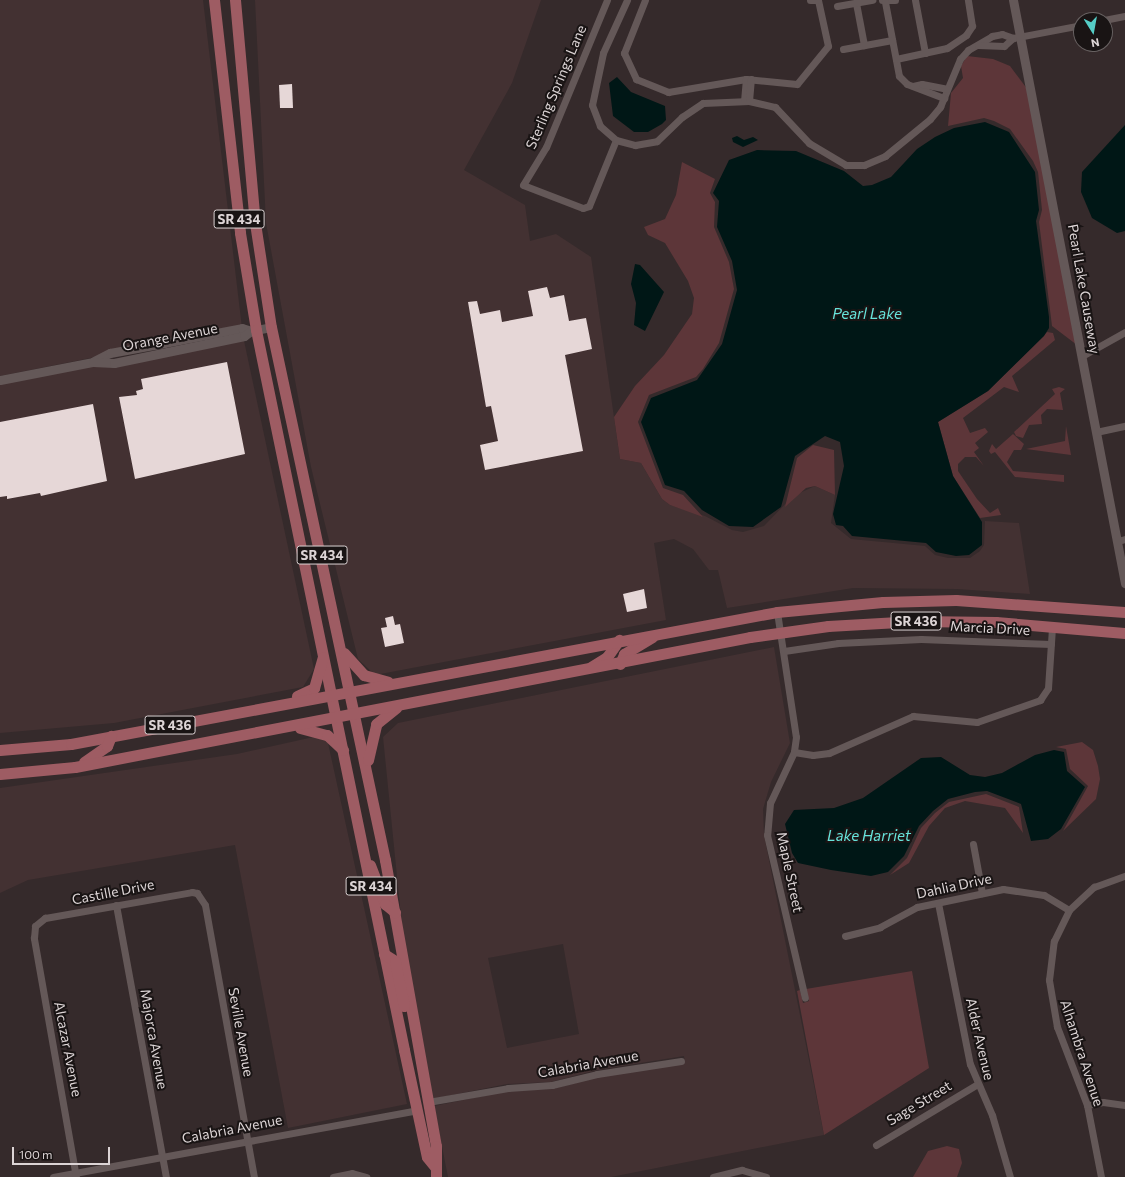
<!DOCTYPE html>
<style>
body{margin:0}
#map{position:relative;width:1125px;height:1177px;overflow:hidden;background:#352a2b;font-family:Commissioner,sans-serif}
div>[style]{position:absolute}
[style*='--x']{left:calc(var(--x)*1px);top:calc(var(--y)*1px);width:calc(var(--w)*1px);rotate:calc(var(--a)*1deg)}
.built>*{inset:0;background:#433132}
.green>*{inset:0;background:#5d3639}
.water>*{inset:0;background:#001716}
.building>*{inset:0;background:#e6d7d7}
.minor>*{height:7px;margin:-3.5px;padding:0 3.5px;transform-origin:3.5px;border-radius:3.5px;background:#645858}
.tertiary>*{height:9px;margin:-4.5px;padding:0 4.5px;transform-origin:4.5px;border-radius:4.5px;background:#645858}
.primary>*{height:11px;margin:-5.5px;padding:0 5.5px;transform-origin:5.5px;border-radius:5.5px;background:#9e5c63}
span{translate:-50% -50%;white-space:nowrap;text-align:center;line-height:1.15;-webkit-text-stroke:4px #191414;paint-order:stroke}
.shield-label span{padding:1px 3px;background:#191414;border:1px solid;border-radius:3px;-webkit-text-stroke-width:0}
.shield-label{font-size:13px;color:#dcd4d5;font-weight:700}
.street-label{font-size:14px;color:#dcd4d5}
.water-label{font-size:15px;color:#67e3db;font-style:italic}
.north{position:absolute;left:1073px;top:12px;width:40px;height:40px;box-sizing:border-box;background:#191414;border:1px solid #676161;border-radius:50%;rotate:169deg;font-size:11px;font-weight:700;line-height:16px;text-align:center;color:#dcd4d5}
.north::after{content:'';display:block;margin:auto;width:14px;height:18px;background:#55cdc6;clip-path:polygon(50% 0,100% 100%,50% 72%,0 100%)}
.scale{position:absolute;left:12px;top:1147px;width:98px;height:18px;box-sizing:border-box;border:2px solid #dcd4d5;border-top:0;padding-left:5px;font-size:12px;line-height:14px;white-space:nowrap;color:#dcd4d5;-webkit-text-stroke:3px #191414;paint-order:stroke}
</style>
<div id="map">
<div class="built">
<i style="clip-path:polygon(0 0,203px 0,242px 328px,0 376px)"></i>
<i style="clip-path:polygon(255px 0,541px 0,512px 83px,464px 170px,525px 205px,530px 241px,556px 234px,591px 257px,620px 459px,641px 463px,662px 499px,670px 505px,705px 516px,732px 530px,743px 532px,764px 526px,793px 496px,815px 486px,835px 495px,831px 523px,851px 539px,925px 546px,935px 555px,948px 558px,970px 558px,980px 551px,984px 545px,985px 521px,1019px 523px,1030px 594px,957px 589px,853px 588px,727px 608px,718px 570px,709px 570px,693px 549px,674px 539px,654px 543px,666px 620px,375px 675px,358px 659px,311px 467px,266px 223px)"></i>
<i style="clip-path:polygon(243px 336px,314px 669px,303px 687px,114px 723px,0 733px,0 384px)"></i>
<i style="clip-path:polygon(evenodd,774px 647px,790px 743px,771px 782px,763px 809px,764px 835px,824px 1135px,611px 1177px,448px 1177px,434px 1106px,508px 1091px,553px 1089px,598px 1077px,685px 1063px,684px 1056px,597px 1070px,551px 1082px,507px 1084px,432px 1099px,403px 936px,383px 737px,398px 723px,774px 647px,563px 944px,579px 1034px,507px 1048px,488px 958px,563px 944px)"></i>
<i style="clip-path:polygon(318px 736px,328px 743px,407px 1104px,288px 1128px,235px 845px,28px 880px,0 893px,0 788px,237px 754px)"></i>
</div>
<div class="green">
<i style="clip-path:polygon(967px 56px,993px 59px,1010px 66px,1028px 90px,1077px 345px,1052px 326px,1039px 222px,1042px 210px,1038px 172px,1033px 161px,1010px 129px,994px 121px,984px 118px,948px 126px,951px 93px,963px 78px,961px 66px)"></i>
<i style="clip-path:polygon(682px 162px,715px 179px,710px 193px,715px 202px,714px 227px,729px 262px,734px 289px,719px 343px,703px 369px,696px 377px,649px 395px,638px 422px,663px 488px,683px 495px,703px 517px,670px 505px,662px 499px,641px 463px,620px 459px,614px 417px,635px 386px,664px 355px,692px 314px,694px 298px,688px 281px,665px 243px,648px 235px,644px 227px,665px 219px,676px 195px)"></i>
<i style="clip-path:polygon(1047px 332px,1053px 333px,1055px 340px,1012px 376px,1019px 392px,1004px 387px,963px 418px,970px 433px,985px 428px,988px 432px,975px 443px,979px 448px,974px 452px,984px 466px,976px 457px,965px 457px,958px 464px,958px 471px,977px 499px,990px 513px,998px 508px,1001px 515px,980px 518px,953px 476px,938px 422px,988px 391px)"></i>
<i style="clip-path:polygon(1059px 387px,1065px 389px,1060px 393px,1063px 410px,1047px 409px,1041px 415px,1042px 424px,1029px 425px,1023px 438px,1016px 436px,1014px 432px,1055px 394px,1052px 389px)"></i>
<i style="clip-path:polygon(1066px 426px,1071px 455px,1026px 449px,1065px 441px)"></i>
<i style="clip-path:polygon(1013px 434px,1024px 444px,1021px 450px,1014px 450px,1007px 462px,1013px 471px,1064px 475px,1064px 482px,1015px 477px,995px 452px,991px 454px,989px 451px,992px 444px,996px 449px)"></i>
<i style="clip-path:polygon(813px 445px,834px 450px,835px 495px,815px 486px,806px 488px,785px 507px,797px 458px)"></i>
<i style="clip-path:polygon(1082px 742px,1093px 750px,1098px 766px,1100px 779px,1096px 799px,1063px 831px,1088px 786px,1070px 769px,1066px 749px,1056px 747px)"></i>
<i style="clip-path:polygon(986px 794px,1019px 807px,1023px 833px,1005px 808px,965px 801px,945px 808px,929px 826px,909px 863px,890px 875px,907px 858px,921px 828px,935px 813px,949px 802px)"></i>
<i style="clip-path:polygon(912px 971px,929px 1068px,824px 1135px,797px 991px,800px 990px,803px 1003px,809px 1001px,806px 989px)"></i>
<i style="clip-path:polygon(947px 1146px,959px 1149px,962px 1163px,957px 1177px,913px 1177px,928px 1151px)"></i>
</div>
<div class="water">
<i style="clip-path:polygon(617px 77px,631px 92px,665px 106px,666px 120px,662px 124px,648px 132px,634px 132px,613px 116px,609px 83px)"></i>
<i style="clip-path:polygon(985px 122px,1009px 132px,1035px 172px,1039px 210px,1036px 221px,1049px 317px,1049px 328px,1044px 336px,988px 391px,938px 422px,953px 476px,982px 522px,982px 545px,969px 555px,956px 556px,936px 552px,926px 543px,852px 536px,843px 526px,836px 525px,833px 514px,844px 466px,840px 442px,825px 436px,795px 456px,781px 507px,753px 527px,729px 526px,702px 510px,684px 491px,665px 485px,641px 422px,651px 398px,697px 380px,722px 344px,737px 290px,732px 261px,717px 227px,719px 201px,713px 193px,729px 160px,757px 150px,796px 151px,844px 171px,863px 186px,872px 185px,891px 177px,917px 149px,935px 137px,954px 128px)"></i>
<i style="clip-path:polygon(1125px 125px,1125px 231px,1117px 233px,1092px 218px,1081px 192px,1082px 172px)"></i>
<i style="clip-path:polygon(737px 136px,744px 140px,753px 137px,758px 140px,743px 147px,733px 142px,732px 138px)"></i>
<i style="clip-path:polygon(635px 264px,640px 265px,664px 292px,645px 331px,634px 325px,636px 303px,631px 284px)"></i>
<i style="clip-path:polygon(1054px 750px,1064px 752px,1067px 771px,1085px 787px,1061px 829px,1048px 839px,1031px 841px,1021px 804px,987px 791px,975px 792px,948px 799px,933px 811px,919px 826px,904px 856px,888px 872px,871px 876px,831px 870px,798px 863px,792px 853px,785px 824px,794px 810px,834px 808px,863px 798px,921px 758px,941px 757px,970px 775px,985px 777px,1002px 773px,1035px 755px)"></i>
</div>
<div class="building">
<i style="clip-path:polygon(292px 84px,293px 108px,280px 108px,279px 85px)"></i>
<i style="clip-path:polygon(547px 287px,550px 298px,564px 295px,569px 321px,586px 318px,592px 349px,565px 355px,583px 451px,485px 470px,480px 445px,498px 441px,491px 406px,486px 407px,468px 302px,477px 301px,480px 314px,500px 310px,502px 322px,533px 316px,528px 291px)"></i>
<i style="clip-path:polygon(227px 362px,245px 454px,135px 479px,119px 397px,137px 395px,136px 391px,143px 389px,141px 379px)"></i>
<i style="clip-path:polygon(93px 404px,107px 481px,41px 496px,40px 493px,7px 499px,7px 496px,0 497px,0 422px)"></i>
<i style="clip-path:polygon(644px 589px,647px 608px,627px 612px,623px 594px)"></i>
<i style="clip-path:polygon(393px 616px,395px 625px,400px 624px,404px 643px,385px 647px,381px 628px,387px 627px,385px 618px)"></i>
</div>
<div class="minor">
<i style="--x:607;--y:0;--w:159;--a:112.5"></i>
<i style="--x:546;--y:147;--w:44;--a:121.2"></i>
<i style="--x:523;--y:185;--w:64;--a:21"></i>
<i style="--x:583;--y:208;--w:6;--a:-18"></i>
<i style="--x:589;--y:206;--w:71;--a:-67.8"></i>
<i style="--x:627;--y:0;--w:58;--a:114.4"></i>
<i style="--x:603;--y:53;--w:53;--a:101.9"></i>
<i style="--x:592;--y:105;--w:22;--a:69"></i>
<i style="--x:600;--y:126;--w:21;--a:41"></i>
<i style="--x:616;--y:140;--w:20;--a:15"></i>
<i style="--x:635;--y:145;--w:22;--a:-10"></i>
<i style="--x:657;--y:141;--w:35;--a:-44"></i>
<i style="--x:682;--y:117;--w:25;--a:-34"></i>
<i style="--x:703;--y:103;--w:46;--a:-2.5"></i>
<i style="--x:749;--y:101;--w:27;--a:13"></i>
<i style="--x:775;--y:107;--w:50;--a:46.6"></i>
<i style="--x:809;--y:143;--w:43;--a:30.7"></i>
<i style="--x:846;--y:165;--w:18;--a:0"></i>
<i style="--x:864;--y:165;--w:23;--a:-23"></i>
<i style="--x:885;--y:156;--w:58;--a:-39.4"></i>
<i style="--x:930;--y:119;--w:16;--a:-50"></i>
<i style="--x:940;--y:107;--w:52;--a:-67.4"></i>
<i style="--x:960;--y:59;--w:12;--a:-48"></i>
<i style="--x:968;--y:50;--w:28;--a:-30"></i>
<i style="--x:992;--y:36;--w:10;--a:-11"></i>
<i style="--x:1002;--y:34;--w:12;--a:20"></i>
<i style="--x:645;--y:0;--w:57;--a:111.6"></i>
<i style="--x:624;--y:53;--w:29;--a:65"></i>
<i style="--x:636;--y:79;--w:35;--a:22"></i>
<i style="--x:668;--y:92;--w:79;--a:-9.5"></i>
<i style="--x:746;--y:79;--w:51;--a:5.6"></i>
<i style="--x:797;--y:84;--w:49;--a:-50.8"></i>
<i style="--x:828;--y:46;--w:47;--a:-102.3"></i>
<i style="--x:818;--y:0;--w:8;--a:180"></i>
<i style="--x:882;--y:0;--w:13;--a:0"></i>
<i style="--x:915;--y:0;--w:54;--a:79.3"></i>
<i style="--x:885;--y:2;--w:75;--a:79.3"></i>
<i style="--x:899;--y:76;--w:11;--a:45"></i>
<i style="--x:907;--y:84;--w:40;--a:21"></i>
<i style="--x:856;--y:3;--w:43;--a:79.2"></i>
<i style="--x:837;--y:6;--w:36;--a:-10"></i>
<i style="--x:1104;--y:20;--w:21;--a:-11"></i>
<i style="--x:978;--y:45;--w:26;--a:2"></i>
<i style="--x:1004;--y:46;--w:12;--a:-42"></i>
<i style="--x:1013;--y:38;--w:69;--a:-10.8"></i>
<i style="--x:843;--y:49;--w:50;--a:-10.4"></i>
<i style="--x:896;--y:59;--w:52;--a:-12.2"></i>
<i style="--x:947;--y:48;--w:23;--a:-34"></i>
<i style="--x:966;--y:35;--w:11;--a:-56"></i>
<i style="--x:972;--y:26;--w:26;--a:-99"></i>
<i style="--x:913;--y:86;--w:9;--a:-13"></i>
<i style="--x:922;--y:84;--w:25;--a:11"></i>
<i style="--x:744;--y:101;--w:22;--a:-85"></i>
<i style="--x:749;--y:101;--w:22;--a:-85"></i>
<i style="--x:1082;--y:356;--w:49;--a:-29.2"></i>
<i style="--x:1096;--y:432;--w:30;--a:-12"></i>
<i style="--x:1118;--y:541;--w:7;--a:-16"></i>
<i style="--x:777;--y:612;--w:126;--a:81.4"></i>
<i style="--x:796;--y:737;--w:15;--a:98"></i>
<i style="--x:794;--y:752;--w:56;--a:115.2"></i>
<i style="--x:770;--y:803;--w:32;--a:95"></i>
<i style="--x:767;--y:835;--w:167;--a:76.9"></i>
<i style="--x:784;--y:651;--w:55;--a:-8.4"></i>
<i style="--x:838;--y:643;--w:83;--a:-2.8"></i>
<i style="--x:921;--y:639;--w:130;--a:2.2"></i>
<i style="--x:794;--y:752;--w:19;--a:9"></i>
<i style="--x:813;--y:755;--w:16;--a:-7"></i>
<i style="--x:829;--y:753;--w:92;--a:-23.8"></i>
<i style="--x:913;--y:716;--w:64;--a:5.4"></i>
<i style="--x:977;--y:722;--w:67;--a:-19.2"></i>
<i style="--x:1040;--y:700;--w:14;--a:-56"></i>
<i style="--x:1048;--y:688;--w:60;--a:-86.2"></i>
<i style="--x:973;--y:844;--w:50;--a:79.6"></i>
<i style="--x:938;--y:903;--w:164;--a:78.8"></i>
<i style="--x:970;--y:1064;--w:56;--a:66.7"></i>
<i style="--x:992;--y:1115;--w:65;--a:73.8"></i>
<i style="--x:116;--y:905;--w:277;--a:79.6"></i>
<i style="--x:845;--y:936;--w:36;--a:-14"></i>
<i style="--x:880;--y:927;--w:42;--a:-28.4"></i>
<i style="--x:917;--y:907;--w:88;--a:-11.8"></i>
<i style="--x:1003;--y:889;--w:41;--a:8.3"></i>
<i style="--x:1044;--y:895;--w:29;--a:31"></i>
<i style="--x:428;--y:1102;--w:81;--a:-9.9"></i>
<i style="--x:508;--y:1088;--w:44;--a:-3.9"></i>
<i style="--x:552;--y:1085;--w:46;--a:-13.7"></i>
<i style="--x:597;--y:1074;--w:85;--a:-8.8"></i>
<i style="--x:1087;--y:1105;--w:16;--a:-11"></i>
<i style="--x:1103;--y:1102;--w:22;--a:8"></i>
<i style="--x:876;--y:1145;--w:117;--a:-31"></i>
<i style="--x:53;--y:1177;--w:370;--a:-10.4"></i>
<i style="--x:76;--y:1177;--w:243;--a:-100"></i>
<i style="--x:34;--y:938;--w:12;--a:-85"></i>
<i style="--x:35;--y:926;--w:13;--a:-39"></i>
<i style="--x:45;--y:918;--w:149;--a:-10"></i>
<i style="--x:192;--y:892;--w:5;--a:11"></i>
<i style="--x:197;--y:893;--w:14;--a:56"></i>
<i style="--x:205;--y:905;--w:276;--a:79.8"></i>
<i style="--x:333;--y:1177;--w:19;--a:-12"></i>
<i style="--x:352;--y:1173;--w:15;--a:16"></i>
<i style="--x:713;--y:1177;--w:30;--a:-14"></i>
<i style="--x:742;--y:1170;--w:25;--a:16"></i>
<i style="--x:1101;--y:1177;--w:73;--a:-101"></i>
<i style="--x:1087;--y:1105;--w:84;--a:-111"></i>
<i style="--x:1057;--y:1027;--w:48;--a:-99.7"></i>
<i style="--x:1049;--y:980;--w:39;--a:-83"></i>
<i style="--x:1054;--y:941;--w:34;--a:-64"></i>
<i style="--x:1069;--y:910;--w:34;--a:-43"></i>
<i style="--x:1094;--y:887;--w:33;--a:-20"></i>
</div>
<div class="tertiary">
<i style="--x:1013;--y:0;--w:594;--a:79.13"></i>
<i style="--x:94;--y:361;--w:18;--a:-27"></i>
<i style="--x:110;--y:353;--w:55;--a:-10.5"></i>
<i style="--x:164;--y:343;--w:79;--a:-10.9"></i>
<i style="--x:242;--y:328;--w:9;--a:18"></i>
<i style="--x:251;--y:331;--w:20;--a:-11"></i>
<i style="--x:0;--y:380;--w:95;--a:-11"></i>
<i style="--x:93;--y:362;--w:21;--a:3"></i>
<i style="--x:114;--y:363;--w:133;--a:-11.7"></i>
<i style="--x:244;--y:336;--w:9;--a:-36"></i>
</div>
<div class="primary">
<i style="--x:214;--y:0;--w:234;--a:83.6"></i>
<i style="--x:240;--y:233;--w:98;--a:80.6"></i>
<i style="--x:256;--y:330;--w:735;--a:78.38"></i>
<i style="--x:404;--y:1050;--w:109;--a:77.9"></i>
<i style="--x:427;--y:1157;--w:13;--a:51"></i>
<i style="--x:235;--y:0;--w:224;--a:84.9"></i>
<i style="--x:255;--y:223;--w:105;--a:81.3"></i>
<i style="--x:271;--y:327;--w:545;--a:77.93"></i>
<i style="--x:385;--y:860;--w:291;--a:79.9"></i>
<i style="--x:436;--y:1146;--w:31;--a:90"></i>
<i style="--x:344;--y:653;--w:30;--a:48"></i>
<i style="--x:364;--y:675;--w:25;--a:16"></i>
<i style="--x:620;--y:664;--w:11;--a:-68"></i>
<i style="--x:624;--y:654;--w:33;--a:-31"></i>
<i style="--x:591;--y:667;--w:19;--a:-32"></i>
<i style="--x:607;--y:657;--w:21;--a:-55"></i>
<i style="--x:297;--y:696;--w:19;--a:-25"></i>
<i style="--x:314;--y:688;--w:32;--a:-74"></i>
<i style="--x:300;--y:728;--w:28;--a:15"></i>
<i style="--x:327;--y:735;--w:22;--a:43"></i>
<i style="--x:0;--y:750;--w:71;--a:-4.8"></i>
<i style="--x:71;--y:744;--w:718;--a:-10.59"></i>
<i style="--x:777;--y:612;--w:106;--a:-5.4"></i>
<i style="--x:883;--y:602;--w:73;--a:-1.6"></i>
<i style="--x:956;--y:600;--w:169;--a:4.1"></i>
<i style="--x:368;--y:760;--w:37;--a:-77"></i>
<i style="--x:376;--y:724;--w:26;--a:-39"></i>
<i style="--x:84;--y:762;--w:28;--a:-35"></i>
<i style="--x:107;--y:746;--w:11;--a:-68"></i>
<i style="--x:0;--y:774;--w:75;--a:-5.3"></i>
<i style="--x:75;--y:767;--w:687;--a:-10.9"></i>
<i style="--x:750;--y:637;--w:79;--a:-8"></i>
<i style="--x:828;--y:626;--w:88;--a:-3.3"></i>
<i style="--x:916;--y:621;--w:80;--a:0.7"></i>
<i style="--x:996;--y:622;--w:129;--a:4.9"></i>
<i style="--x:370;--y:865;--w:42;--a:69"></i>
<i style="--x:385;--y:904;--w:13;--a:39"></i>
<i style="--x:384;--y:954;--w:13;--a:32"></i>
<i style="--x:395;--y:961;--w:46;--a:78.7"></i>
</div>
<div class="shield-label">
<span style="left:239px;top:219px">SR 434</span>
<span style="left:322px;top:555px">SR 434</span>
<span style="left:916px;top:621px">SR 436</span>
<span style="left:170px;top:725px">SR 436</span>
<span style="left:371px;top:886px">SR 434</span>
</div>
<div class="street-label">
<span style="left:556px;top:87px;rotate:-67deg">Sterling Springs Lane</span>
<span style="left:1084px;top:289px;rotate:80deg">Pearl Lake Causeway</span>
<span style="left:170px;top:337px;rotate:-11deg">Orange Avenue</span>
<span style="left:990px;top:628px;rotate:3deg">Marcia Drive</span>
<span style="left:790px;top:872px;rotate:78deg">Maple Street</span>
<span style="left:954px;top:886px;rotate:-12deg">Dahlia Drive</span>
<span style="left:113px;top:892px;rotate:-11deg">Castille Drive</span>
<span style="left:241px;top:1032px;rotate:80deg">Seville Avenue</span>
<span style="left:154px;top:1039px;rotate:80deg">Majorca Avenue</span>
<span style="left:980px;top:1039px;rotate:77deg">Alder Avenue</span>
<span style="left:68px;top:1049px;rotate:79deg">Alcazar Avenue</span>
<span style="left:1082px;top:1053px;rotate:72deg">Alhambra Avenue</span>
<span style="left:588px;top:1064px;rotate:-10deg">Calabria Avenue</span>
<span style="left:919px;top:1103px;rotate:-31deg">Sage Street</span>
<span style="left:232px;top:1129px;rotate:-11deg">Calabria Avenue</span>
</div>
<div class="water-label">
<span style="left:867px;top:314px">Pearl Lake</span>
<span style="left:869px;top:836px">Lake Harriet</span>
</div>
<div class="north">N</div>
<div class="scale">100 m</div>
</div>
